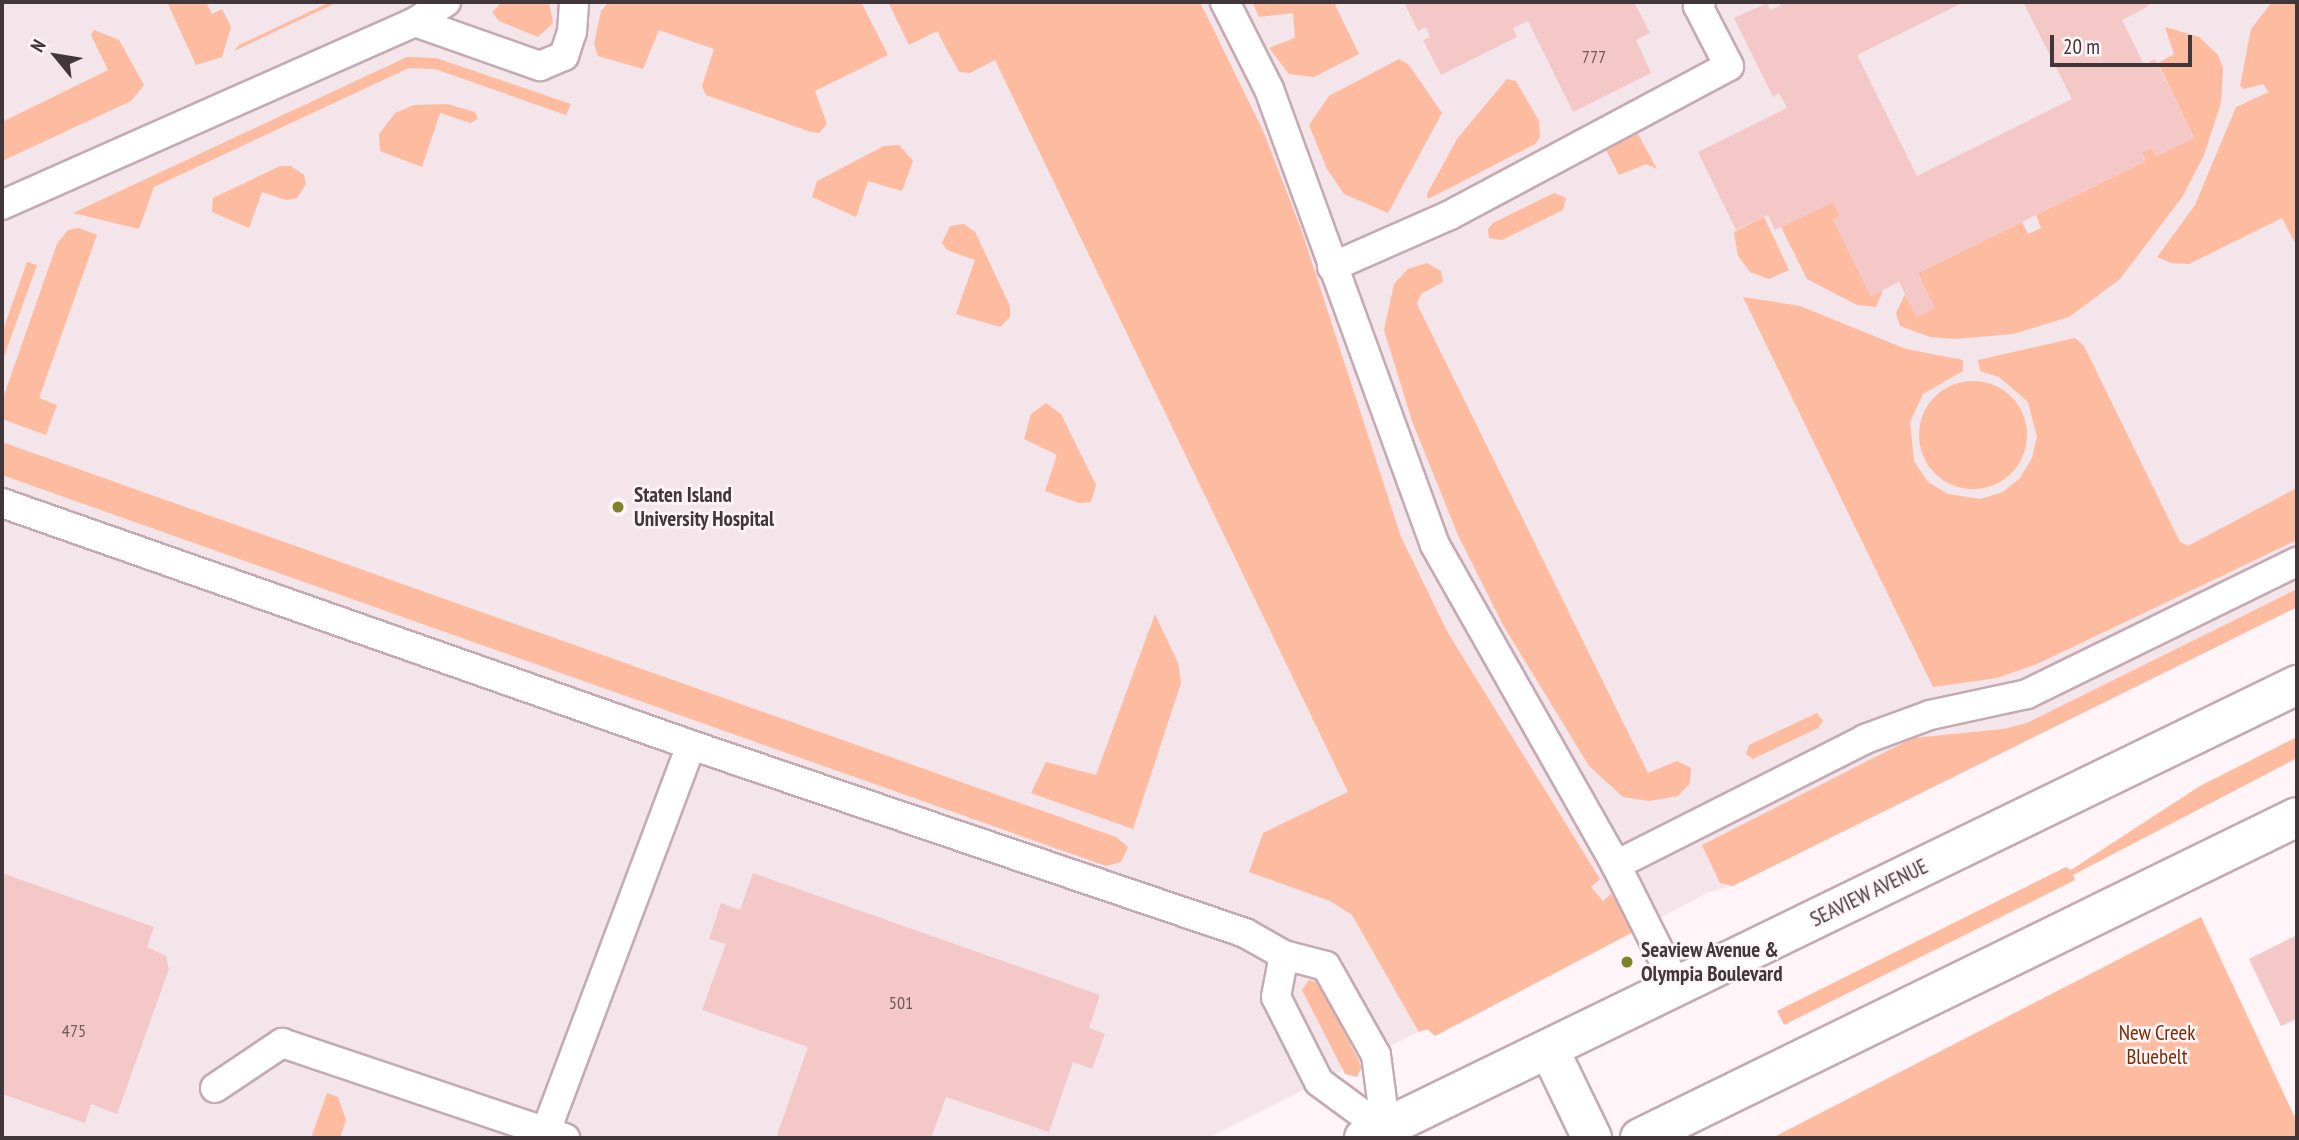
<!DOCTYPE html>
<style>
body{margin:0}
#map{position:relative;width:2299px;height:1140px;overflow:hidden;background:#fff4f7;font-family:"PT Sans Narrow",sans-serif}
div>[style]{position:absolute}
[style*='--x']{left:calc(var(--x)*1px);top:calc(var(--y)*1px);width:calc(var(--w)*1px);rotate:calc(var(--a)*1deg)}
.built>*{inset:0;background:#f3e5e9}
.green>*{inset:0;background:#fdbba0}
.round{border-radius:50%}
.building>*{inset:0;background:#f3c8c7}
.roads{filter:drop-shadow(2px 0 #c4aab2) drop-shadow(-2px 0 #c4aab2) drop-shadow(0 2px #c4aab2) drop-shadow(0 -2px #c4aab2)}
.lane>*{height:28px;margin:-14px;padding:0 14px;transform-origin:14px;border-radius:14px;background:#fff}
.street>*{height:38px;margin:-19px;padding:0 19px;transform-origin:19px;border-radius:19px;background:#fff}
.secondary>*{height:38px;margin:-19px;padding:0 19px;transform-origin:19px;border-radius:19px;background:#fff}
.dots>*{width:19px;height:19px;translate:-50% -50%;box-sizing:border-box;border:4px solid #fff4f7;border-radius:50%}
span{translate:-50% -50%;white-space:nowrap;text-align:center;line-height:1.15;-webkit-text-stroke:5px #fff4f7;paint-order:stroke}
.number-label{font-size:18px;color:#6e5a5c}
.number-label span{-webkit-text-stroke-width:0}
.poi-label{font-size:21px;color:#413639;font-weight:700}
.left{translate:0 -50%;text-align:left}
.street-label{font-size:21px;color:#413639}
.park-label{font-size:21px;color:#7b2b00}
.frame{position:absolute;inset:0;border:4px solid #413639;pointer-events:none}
.north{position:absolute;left:21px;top:21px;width:70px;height:70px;-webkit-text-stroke:5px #fff4f7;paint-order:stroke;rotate:300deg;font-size:19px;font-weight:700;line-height:28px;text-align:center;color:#413639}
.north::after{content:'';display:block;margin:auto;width:24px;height:32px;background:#413639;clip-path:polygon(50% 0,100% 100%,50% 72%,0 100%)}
.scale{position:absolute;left:2050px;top:35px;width:142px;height:32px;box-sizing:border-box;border:4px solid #413639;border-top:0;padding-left:9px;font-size:21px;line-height:24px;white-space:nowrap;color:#413639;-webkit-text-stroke:5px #fff4f7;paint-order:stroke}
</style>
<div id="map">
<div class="built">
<i style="clip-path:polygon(2px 2px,2297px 2px,2297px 607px,1733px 886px,1709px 892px,1435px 1036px,1424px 1029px,1208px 1138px,2px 1138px)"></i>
</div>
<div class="green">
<i style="clip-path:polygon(167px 2px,206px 2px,212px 14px,222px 9px,231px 27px,222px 57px,196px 65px)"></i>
<i style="clip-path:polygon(330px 2px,338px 2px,234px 51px,239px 45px)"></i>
<i style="clip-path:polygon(502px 2px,549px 2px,553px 23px,538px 37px,499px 21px,492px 12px)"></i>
<i style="clip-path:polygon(609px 2px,861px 2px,888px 55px,815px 91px,827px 124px,819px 133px,811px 132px,706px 95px,702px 86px,714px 49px,659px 30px,643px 69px,598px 56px,594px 44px,601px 11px)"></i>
<i style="clip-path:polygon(888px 2px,1200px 2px,1264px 133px,1301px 229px,1401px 537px,1448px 633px,1600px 879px,1591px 887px,1603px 901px,1611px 894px,1637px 930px,1435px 1036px,1428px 1029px,1419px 1032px,1352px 915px,1330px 901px,1249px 872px,1263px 833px,1348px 792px,995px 60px,970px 73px,959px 72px,937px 31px,909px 45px)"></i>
<i style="clip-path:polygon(1252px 2px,1341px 2px,1335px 5px,1359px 54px,1314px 77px,1289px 74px,1269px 48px,1295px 38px,1293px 13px,1259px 17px)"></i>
<i style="clip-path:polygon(2272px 2px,2297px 2px,2297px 247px,2282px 218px,2189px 264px,2171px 263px,2157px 257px,2195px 205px,2236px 107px,2269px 92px,2263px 84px,2244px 89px,2240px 86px,2251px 29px)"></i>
<i style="clip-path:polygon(2165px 27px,2199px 37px,2218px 55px,2223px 68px,2221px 103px,2204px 155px,2183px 196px,2120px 279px,2069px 317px,2013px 334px,1955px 339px,1930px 337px,1900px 326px,1896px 313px,1905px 294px,1917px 317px,1934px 308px,1918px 273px,2022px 222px,2028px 234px,2041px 228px,2036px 215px,2146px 161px,2142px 152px,2152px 148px,2156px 156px,2194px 138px,2158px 63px,2174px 54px)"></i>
<i style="clip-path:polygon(94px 30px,119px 40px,144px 85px,131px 101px,2px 161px,2px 122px,108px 70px,91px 35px)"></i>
<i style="clip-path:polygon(407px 57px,436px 58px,571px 104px,566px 115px,435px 69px,409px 68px,154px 187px,139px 229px,73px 213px)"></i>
<i style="clip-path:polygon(1399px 59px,1409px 65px,1442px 113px,1388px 213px,1344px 194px,1327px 169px,1309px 125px,1329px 96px)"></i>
<i style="clip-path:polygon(1507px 79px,1516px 81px,1539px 121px,1540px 137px,1535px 144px,1428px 199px,1427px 194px,1457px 139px)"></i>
<i style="clip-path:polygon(447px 104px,475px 112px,478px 119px,470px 123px,440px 113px,422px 167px,380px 151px,379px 134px,395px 113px,414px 105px)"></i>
<i style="clip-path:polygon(1638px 134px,1657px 169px,1646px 164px,1619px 175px,1605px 148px)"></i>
<i style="clip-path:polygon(899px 145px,913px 161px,902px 191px,868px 181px,856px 217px,812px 197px,817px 181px,884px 146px)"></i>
<i style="clip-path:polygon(280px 166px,291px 166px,304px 175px,306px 184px,297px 198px,286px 200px,262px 192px,249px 228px,212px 212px,213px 198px)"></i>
<i style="clip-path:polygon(1554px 193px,1566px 198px,1563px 210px,1502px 240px,1489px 238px,1488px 229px,1493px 223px)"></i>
<i style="clip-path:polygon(1833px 202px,1840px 216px,1833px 219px,1871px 296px,1883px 290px,1876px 307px,1857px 305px,1807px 279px,1781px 227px)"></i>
<i style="clip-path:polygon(1764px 217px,1789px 270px,1769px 279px,1750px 272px,1738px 256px,1734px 232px)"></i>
<i style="clip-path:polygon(964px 224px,975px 232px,1010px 306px,1010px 317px,1000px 327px,956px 314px,975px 260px,947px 250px,942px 243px,950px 226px)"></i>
<i style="clip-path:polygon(79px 228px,97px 235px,39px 398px,57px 405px,46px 435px,2px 419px,2px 401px,57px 244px,68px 230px)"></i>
<i style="clip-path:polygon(27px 262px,37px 265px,2px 362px,2px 333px)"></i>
<i style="clip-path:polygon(1427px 263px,1441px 271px,1443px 282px,1421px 294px,1417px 304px,1648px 773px,1677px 761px,1691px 768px,1690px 783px,1678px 796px,1649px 801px,1623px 797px,1589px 766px,1503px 625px,1458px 535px,1412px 421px,1384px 330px,1394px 284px,1408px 269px)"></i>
<i style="clip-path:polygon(1743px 297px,1800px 306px,1906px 349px,1963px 360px,1963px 371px,1923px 394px,1910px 422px,1914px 461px,1928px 482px,1948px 494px,1980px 499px,2003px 492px,2020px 478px,2032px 458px,2037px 437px,2028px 402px,1999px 377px,1980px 371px,1978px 360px,2075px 338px,2084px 346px,2180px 542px,2188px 546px,2297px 488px,2297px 540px,2037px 664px,1997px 678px,1933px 687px)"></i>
<i class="round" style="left:1919px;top:381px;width:108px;height:108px"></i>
<i style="clip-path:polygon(1046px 403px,1061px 414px,1096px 485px,1091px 502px,1079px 503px,1045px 491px,1057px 455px,1024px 439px,1031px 414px)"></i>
<i style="clip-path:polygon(2px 442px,1116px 837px,1128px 847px,1121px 862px,1106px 866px,2px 475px)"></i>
<i style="clip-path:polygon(2297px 589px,2297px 607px,1733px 886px,1720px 883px,1702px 845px,1913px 738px,2004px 729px,2027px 723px)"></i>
<i style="clip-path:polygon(1155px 614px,1178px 663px,1181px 683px,1133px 829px,1031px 793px,1046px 762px,1096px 775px)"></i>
<i style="clip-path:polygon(1817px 713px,1823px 721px,1818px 728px,1753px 759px,1746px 754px,1749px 745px)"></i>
<i style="clip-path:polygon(2297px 737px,2297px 758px,2073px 875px,2075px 880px,1784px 1025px,1777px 1011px,2066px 867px,2071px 870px,2200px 786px)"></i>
<i style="clip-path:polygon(2201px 917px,2297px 1122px,2297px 1138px,1772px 1138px)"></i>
<i style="clip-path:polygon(1309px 980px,1319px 983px,1362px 1067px,1357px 1077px,1345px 1074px,1302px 990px)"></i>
<i style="clip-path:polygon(327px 1093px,338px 1097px,346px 1120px,340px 1138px,311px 1138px)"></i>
</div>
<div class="building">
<i style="clip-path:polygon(1404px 2px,1634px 2px,1650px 33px,1636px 40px,1651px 73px,1573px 112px,1528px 21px,1513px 28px,1517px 37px,1441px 75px,1423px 40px,1430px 37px,1426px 27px,1418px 31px)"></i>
<i style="clip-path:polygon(1779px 2px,1964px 2px,1857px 55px,1917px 176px,2072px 99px,2023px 2px,2147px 2px,2149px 6px,2122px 20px,2144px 65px,2155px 59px,2194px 138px,2156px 156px,2152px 148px,2142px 152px,2146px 161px,1918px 273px,1935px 308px,1917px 317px,1899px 282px,1871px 296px,1833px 219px,1840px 216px,1833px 202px,1775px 230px,1768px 215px,1736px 230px,1698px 152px,1787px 108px,1779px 93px,1773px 97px,1734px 18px,1767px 3px,1770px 10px,1780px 6px)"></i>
<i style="clip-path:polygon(2px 873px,154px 927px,147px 947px,166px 956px,169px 969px,117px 1114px,91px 1104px,85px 1123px,2px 1094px)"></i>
<i style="clip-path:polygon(753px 873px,1100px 995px,1089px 1028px,1105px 1034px,1092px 1069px,1073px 1062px,1049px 1132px,946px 1097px,931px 1138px,776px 1138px,808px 1047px,702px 1010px,726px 944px,709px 939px,721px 903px,740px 910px)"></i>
<i style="clip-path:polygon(2297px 935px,2297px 1019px,2281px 1026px,2249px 959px)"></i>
</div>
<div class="roads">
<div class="lane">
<i style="--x:1225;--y:2;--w:97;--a:63.2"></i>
<i style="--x:1269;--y:89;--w:485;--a:70"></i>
<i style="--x:1435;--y:545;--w:368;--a:60.5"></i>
<i style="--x:1616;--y:865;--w:136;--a:63.4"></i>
<i style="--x:415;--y:22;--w:133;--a:19.4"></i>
<i style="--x:540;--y:66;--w:26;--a:-23"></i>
<i style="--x:564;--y:56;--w:25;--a:-72"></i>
<i style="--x:572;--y:32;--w:30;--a:-86"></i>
<i style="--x:2;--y:205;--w:452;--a:-23.9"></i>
<i style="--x:415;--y:22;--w:37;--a:-33"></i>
<i style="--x:1332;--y:267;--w:129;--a:-23.8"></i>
<i style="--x:1450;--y:215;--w:316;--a:-28.1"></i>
<i style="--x:1729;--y:66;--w:68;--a:-117.3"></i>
<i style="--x:1698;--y:6;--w:5;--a:-53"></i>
<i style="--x:2;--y:503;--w:730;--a:19.35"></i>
<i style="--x:691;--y:745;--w:585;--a:18.74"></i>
<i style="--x:1245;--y:933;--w:45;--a:29.4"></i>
<i style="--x:1284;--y:955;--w:43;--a:14.7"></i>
<i style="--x:1326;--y:966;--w:102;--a:60.7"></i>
<i style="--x:1376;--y:1055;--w:84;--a:82.5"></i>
<i style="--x:1616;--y:865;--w:279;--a:-26.8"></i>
<i style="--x:1865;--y:739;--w:69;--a:-20.3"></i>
<i style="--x:1930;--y:715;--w:99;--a:-12.2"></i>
<i style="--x:2027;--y:694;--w:301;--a:-26.1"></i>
<i style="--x:1284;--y:955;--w:43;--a:100.8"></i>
<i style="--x:1276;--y:997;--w:95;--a:63.2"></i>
<i style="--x:1319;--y:1082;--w:79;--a:36.3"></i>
<i style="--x:215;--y:1088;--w:81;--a:-33.9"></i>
<i style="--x:282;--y:1043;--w:299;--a:18.6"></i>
<i style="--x:546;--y:1131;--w:412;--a:-69.4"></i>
</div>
<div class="street">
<i style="--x:1549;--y:1049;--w:99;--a:64.2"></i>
</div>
<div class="secondary">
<i style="--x:1364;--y:1138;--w:1037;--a:-25.9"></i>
<i style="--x:1640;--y:1138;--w:731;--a:-26.04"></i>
</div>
</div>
<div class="dots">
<i style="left:618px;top:507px;background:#7f812b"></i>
<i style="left:1627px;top:962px;background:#7f812b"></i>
</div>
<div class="number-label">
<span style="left:1594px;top:57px">777</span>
<span style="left:901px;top:1003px">501</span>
<span style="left:74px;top:1031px">475</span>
</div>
<div class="poi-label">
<span class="left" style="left:634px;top:507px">Staten Island<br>University Hospital</span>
<span class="left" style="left:1641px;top:962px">Seaview Avenue &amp;<br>Olympia Boulevard</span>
</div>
<div class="street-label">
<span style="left:1869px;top:893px;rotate:-26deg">SEAVIEW AVENUE</span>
</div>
<div class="park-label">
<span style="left:2157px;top:1045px">New Creek<br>Bluebelt</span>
</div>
<div class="frame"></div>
<div class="north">N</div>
<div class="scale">20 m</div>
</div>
